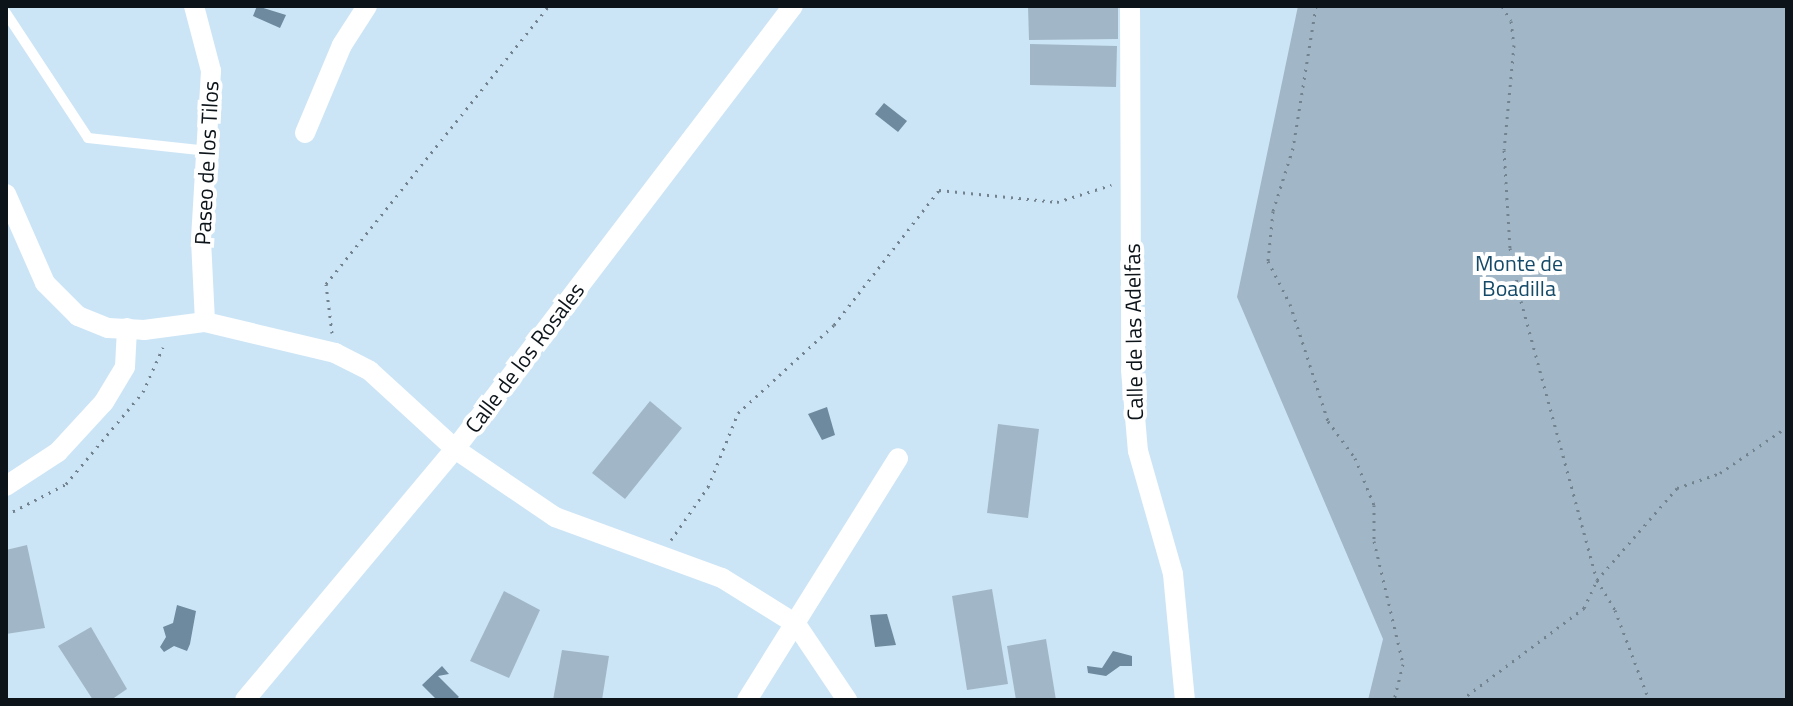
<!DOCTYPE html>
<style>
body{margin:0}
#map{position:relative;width:1793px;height:706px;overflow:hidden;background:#cce5f6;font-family:"Titillium Web",sans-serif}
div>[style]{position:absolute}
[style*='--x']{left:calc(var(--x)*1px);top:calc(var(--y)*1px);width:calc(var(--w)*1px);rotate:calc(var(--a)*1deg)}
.green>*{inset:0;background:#a1b7c7}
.water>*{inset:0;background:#6d8a9e}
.path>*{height:3px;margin-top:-1.5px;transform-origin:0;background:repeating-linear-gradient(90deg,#72838f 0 2px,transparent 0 8px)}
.lane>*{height:10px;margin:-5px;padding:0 5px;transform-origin:5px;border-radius:5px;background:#fff}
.street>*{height:20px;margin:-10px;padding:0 10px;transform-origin:10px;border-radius:10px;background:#fff}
span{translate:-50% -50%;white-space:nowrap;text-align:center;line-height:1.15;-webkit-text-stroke:8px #fff;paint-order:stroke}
.street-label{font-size:22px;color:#0c141a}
.park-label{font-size:22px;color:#144968}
.frame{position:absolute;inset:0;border:8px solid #0c141a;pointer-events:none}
</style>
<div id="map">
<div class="green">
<i style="clip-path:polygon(1028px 6px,1118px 6px,1118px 39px,1029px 40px)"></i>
<i style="clip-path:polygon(1298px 6px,1787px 6px,1787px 700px,1368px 700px,1383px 639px,1237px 297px)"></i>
<i style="clip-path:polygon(1030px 44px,1117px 46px,1116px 87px,1030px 85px)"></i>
<i style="clip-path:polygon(650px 401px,682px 428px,625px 499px,592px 473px)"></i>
<i style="clip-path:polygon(998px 424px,1039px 429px,1028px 518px,987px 513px)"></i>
<i style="clip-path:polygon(27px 545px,45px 628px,6px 634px,6px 550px)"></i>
<i style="clip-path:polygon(992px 589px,1008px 684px,967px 690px,952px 596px)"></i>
<i style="clip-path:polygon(504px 591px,540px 610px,509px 678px,470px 661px)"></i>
<i style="clip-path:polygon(91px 627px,127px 689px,111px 700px,93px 700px,58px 646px)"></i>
<i style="clip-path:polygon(1046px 639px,1056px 700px,1016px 700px,1007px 646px)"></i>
<i style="clip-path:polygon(562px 650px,609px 656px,602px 700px,553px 700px)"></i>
</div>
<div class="water">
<i style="clip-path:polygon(257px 6px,286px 15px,280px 28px,253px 16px)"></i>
<i style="clip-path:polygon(884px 103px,907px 121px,898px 132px,875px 114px)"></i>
<i style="clip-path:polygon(827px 407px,835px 435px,822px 440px,808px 414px)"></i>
<i style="clip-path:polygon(177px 605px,196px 611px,190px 644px,187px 651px,174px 646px,164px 652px,160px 647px,166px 637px,163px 627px,173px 623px)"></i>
<i style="clip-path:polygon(887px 614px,896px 645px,875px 647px,870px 615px)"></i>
<i style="clip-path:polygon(1113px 651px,1132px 656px,1132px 666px,1120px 666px,1106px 676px,1088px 673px,1087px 666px,1102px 668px)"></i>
<i style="clip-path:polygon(442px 666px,449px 674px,438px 676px,459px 697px,455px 700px,437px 700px,422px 685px)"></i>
</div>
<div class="path">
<i style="--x:1316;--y:6;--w:144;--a:99.2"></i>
<i style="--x:1293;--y:148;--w:66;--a:107.6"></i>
<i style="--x:1273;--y:211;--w:50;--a:95.7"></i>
<i style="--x:1268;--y:261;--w:48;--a:62.9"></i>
<i style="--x:1290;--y:304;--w:123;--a:72"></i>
<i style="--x:1328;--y:421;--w:46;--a:53.9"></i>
<i style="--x:1355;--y:458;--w:51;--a:68"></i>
<i style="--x:1374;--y:505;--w:36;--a:90"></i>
<i style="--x:1374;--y:541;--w:126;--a:76.7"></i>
<i style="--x:1403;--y:664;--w:37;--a:104"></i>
<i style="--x:1502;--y:6;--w:17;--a:59"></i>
<i style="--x:1511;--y:21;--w:24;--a:83"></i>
<i style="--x:1514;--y:45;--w:105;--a:95.4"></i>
<i style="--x:1504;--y:150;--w:98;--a:86.5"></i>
<i style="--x:1510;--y:248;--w:54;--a:78.3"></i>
<i style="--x:1521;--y:301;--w:289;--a:74.8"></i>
<i style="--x:1597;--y:580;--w:35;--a:59"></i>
<i style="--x:1615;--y:610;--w:96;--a:69.3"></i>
<i style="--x:332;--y:333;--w:49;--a:-97"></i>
<i style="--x:326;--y:284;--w:356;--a:-51.3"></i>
<i style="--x:6;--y:515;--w:68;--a:-27.3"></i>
<i style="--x:66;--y:484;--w:120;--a:-50.1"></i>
<i style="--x:143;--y:392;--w:49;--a:-66"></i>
<i style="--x:671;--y:540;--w:65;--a:-55.1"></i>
<i style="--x:708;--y:487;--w:80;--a:-67.9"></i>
<i style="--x:738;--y:413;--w:130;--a:-42.5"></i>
<i style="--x:834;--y:325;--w:171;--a:-52.1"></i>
<i style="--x:939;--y:190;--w:119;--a:5.8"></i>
<i style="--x:1057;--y:202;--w:57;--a:-17.5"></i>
<i style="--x:1461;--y:700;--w:154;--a:-36.8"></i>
<i style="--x:1584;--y:608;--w:31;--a:-65"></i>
<i style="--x:1597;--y:580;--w:122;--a:-49"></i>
<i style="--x:1677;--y:488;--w:46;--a:-19.2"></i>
<i style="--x:1720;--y:473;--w:81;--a:-34.5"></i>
</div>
<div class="lane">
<i style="--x:6;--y:13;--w:149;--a:56.7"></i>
<i style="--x:88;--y:138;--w:121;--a:6.2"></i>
</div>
<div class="street">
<i style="--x:194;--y:6;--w:67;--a:75.3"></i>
<i style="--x:211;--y:71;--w:169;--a:93.4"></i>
<i style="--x:201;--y:240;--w:82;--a:87.2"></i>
<i style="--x:1130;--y:6;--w:364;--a:89.8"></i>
<i style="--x:1131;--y:370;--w:81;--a:85.1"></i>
<i style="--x:1138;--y:451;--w:128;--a:74.1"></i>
<i style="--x:1173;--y:574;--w:127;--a:84.6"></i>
<i style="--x:305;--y:133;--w:95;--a:-67.2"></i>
<i style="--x:342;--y:45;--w:46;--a:-57.3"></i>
<i style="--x:6;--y:194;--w:97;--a:66.3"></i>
<i style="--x:45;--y:283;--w:47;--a:45"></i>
<i style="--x:78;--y:316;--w:32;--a:22"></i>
<i style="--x:108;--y:328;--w:36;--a:3"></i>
<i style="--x:144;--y:330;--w:62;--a:-7.5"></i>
<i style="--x:205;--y:322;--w:134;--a:13.4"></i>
<i style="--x:335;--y:353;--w:39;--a:27"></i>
<i style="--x:370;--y:371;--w:115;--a:42.5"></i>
<i style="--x:455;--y:449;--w:121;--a:34.2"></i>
<i style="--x:555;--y:517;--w:178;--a:20.1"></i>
<i style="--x:722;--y:578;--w:87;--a:31.9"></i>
<i style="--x:796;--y:624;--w:92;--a:56.1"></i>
<i style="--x:6;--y:486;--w:62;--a:-33.2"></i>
<i style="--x:58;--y:452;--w:68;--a:-47.4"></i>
<i style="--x:104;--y:402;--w:41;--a:-59"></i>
<i style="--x:125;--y:367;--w:39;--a:-87"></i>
<i style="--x:245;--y:700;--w:327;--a:-50.1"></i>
<i style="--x:455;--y:449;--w:557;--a:-52.66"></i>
<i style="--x:747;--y:700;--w:285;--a:-58"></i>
</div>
<div class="street-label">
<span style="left:207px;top:163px;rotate:-87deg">Paseo de los Tilos</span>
<span style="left:1134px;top:332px;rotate:-91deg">Calle de las Adelfas</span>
<span style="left:525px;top:358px;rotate:-53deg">Calle de los Rosales</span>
</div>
<div class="park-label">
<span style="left:1519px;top:276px">Monte de<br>Boadilla</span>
</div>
<div class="frame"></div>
</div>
